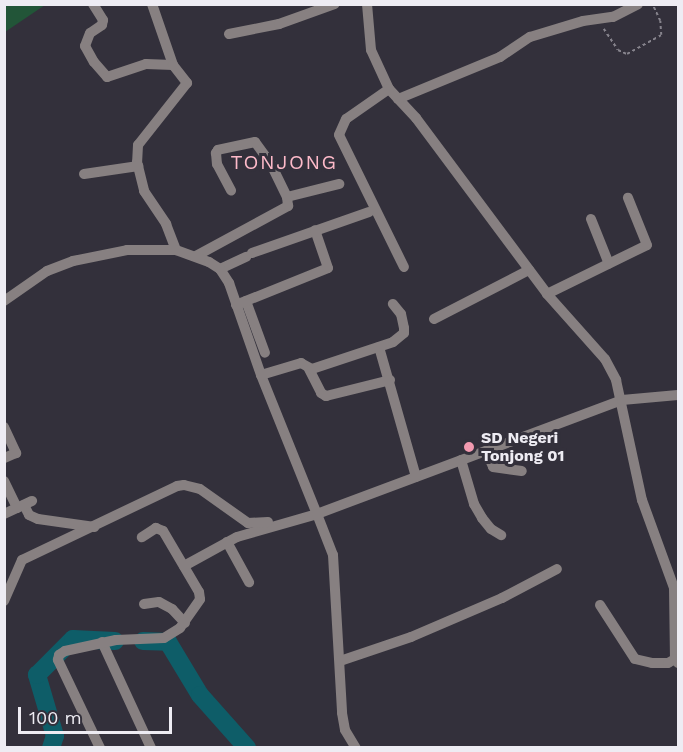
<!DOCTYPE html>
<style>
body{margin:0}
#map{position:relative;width:683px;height:752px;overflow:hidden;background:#33303b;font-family:"Work Sans",sans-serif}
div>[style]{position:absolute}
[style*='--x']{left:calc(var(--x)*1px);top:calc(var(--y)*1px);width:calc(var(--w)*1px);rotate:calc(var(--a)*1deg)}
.green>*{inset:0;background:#225538}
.river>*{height:18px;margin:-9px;padding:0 9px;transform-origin:9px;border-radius:9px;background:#0e5d68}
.path>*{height:1.5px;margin-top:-0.75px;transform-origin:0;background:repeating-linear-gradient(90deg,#86838c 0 3px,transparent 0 6px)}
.street>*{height:10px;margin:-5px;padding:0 5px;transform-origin:5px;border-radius:5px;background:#878081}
.dots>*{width:16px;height:16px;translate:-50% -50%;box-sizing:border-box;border:3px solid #33303b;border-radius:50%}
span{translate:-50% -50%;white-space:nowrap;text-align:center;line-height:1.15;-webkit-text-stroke:6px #33303b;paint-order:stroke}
.poi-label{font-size:16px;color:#eeecf3;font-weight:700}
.left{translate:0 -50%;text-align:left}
.quarter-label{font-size:20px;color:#fdbac9;letter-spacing:1.5px}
.frame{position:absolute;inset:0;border:6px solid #eeecf3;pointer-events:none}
.scale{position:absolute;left:18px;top:707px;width:154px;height:27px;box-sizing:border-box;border:3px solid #eeecf3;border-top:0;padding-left:8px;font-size:18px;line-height:21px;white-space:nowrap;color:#eeecf3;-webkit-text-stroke:4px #33303b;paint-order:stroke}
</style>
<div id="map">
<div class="green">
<i style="clip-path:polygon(5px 4px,45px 4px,45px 5px,5px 32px)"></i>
</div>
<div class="river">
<i style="--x:143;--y:641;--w:25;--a:2"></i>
<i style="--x:168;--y:642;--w:62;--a:58.9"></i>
<i style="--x:200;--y:695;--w:71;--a:48.4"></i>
<i style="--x:51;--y:748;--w:13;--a:-72"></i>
<i style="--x:55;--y:736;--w:64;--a:-106.4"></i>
<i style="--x:37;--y:675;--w:51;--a:-45"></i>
<i style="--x:73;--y:639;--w:42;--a:2.7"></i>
</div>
<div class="path">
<i style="--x:604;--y:29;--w:25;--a:56"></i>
<i style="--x:618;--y:50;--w:10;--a:24"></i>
<i style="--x:627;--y:54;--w:39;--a:-29"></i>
<i style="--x:661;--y:35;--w:14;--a:-94"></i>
<i style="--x:660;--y:21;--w:19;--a:-115"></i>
</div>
<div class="street">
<i style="--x:93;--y:4;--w:19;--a:58"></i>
<i style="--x:103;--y:20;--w:5;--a:101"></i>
<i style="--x:102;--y:25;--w:14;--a:146"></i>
<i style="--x:90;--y:33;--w:14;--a:111"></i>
<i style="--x:85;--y:46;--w:18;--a:61"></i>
<i style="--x:94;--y:62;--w:20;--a:49"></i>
<i style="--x:107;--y:77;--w:41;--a:-18.4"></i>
<i style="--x:146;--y:64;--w:27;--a:2"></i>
<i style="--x:152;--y:4;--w:65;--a:71"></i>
<i style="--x:173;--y:65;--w:23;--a:52"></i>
<i style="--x:187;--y:83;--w:79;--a:128.3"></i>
<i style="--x:138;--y:145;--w:17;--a:93"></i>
<i style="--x:137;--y:162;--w:30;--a:76"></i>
<i style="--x:144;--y:191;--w:40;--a:56"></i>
<i style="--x:166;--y:224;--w:28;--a:69"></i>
<i style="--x:367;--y:4;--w:46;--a:85"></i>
<i style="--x:371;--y:50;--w:43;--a:65.2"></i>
<i style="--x:389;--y:89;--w:40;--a:47"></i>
<i style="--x:416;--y:118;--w:219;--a:53.3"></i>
<i style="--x:547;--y:294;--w:87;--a:48.3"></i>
<i style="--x:605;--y:359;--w:24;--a:62"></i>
<i style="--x:616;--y:380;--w:123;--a:77.8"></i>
<i style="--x:642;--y:500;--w:94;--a:70"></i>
<i style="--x:674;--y:588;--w:71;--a:89.2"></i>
<i style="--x:675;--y:659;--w:5;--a:53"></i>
<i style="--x:229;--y:34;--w:51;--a:-11.3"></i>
<i style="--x:279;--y:24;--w:59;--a:-19.7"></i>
<i style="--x:389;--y:89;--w:52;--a:145.1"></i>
<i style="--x:346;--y:119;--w:17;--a:114"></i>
<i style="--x:339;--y:135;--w:147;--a:63.8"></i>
<i style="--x:398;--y:99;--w:110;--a:-22.4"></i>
<i style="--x:500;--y:57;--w:36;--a:-34"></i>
<i style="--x:530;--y:37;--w:55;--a:-16.8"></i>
<i style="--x:583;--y:21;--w:30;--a:-8"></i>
<i style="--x:613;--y:17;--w:28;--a:-27"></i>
<i style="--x:84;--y:174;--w:55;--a:-8.4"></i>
<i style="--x:287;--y:197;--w:54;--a:-14"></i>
<i style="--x:591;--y:219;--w:48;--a:68.2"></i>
<i style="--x:252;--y:253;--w:124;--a:-19.3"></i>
<i style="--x:196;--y:256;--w:105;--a:-28.5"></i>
<i style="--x:288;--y:206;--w:9;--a:-96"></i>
<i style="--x:287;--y:197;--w:37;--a:-116"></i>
<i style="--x:271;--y:164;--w:27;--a:-126"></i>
<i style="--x:255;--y:142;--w:38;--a:168"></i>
<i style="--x:218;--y:150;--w:4;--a:124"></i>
<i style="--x:216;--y:153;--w:11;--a:85"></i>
<i style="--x:217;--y:164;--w:30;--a:62"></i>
<i style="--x:220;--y:269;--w:29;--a:-25"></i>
<i style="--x:547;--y:294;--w:111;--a:-26.1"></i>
<i style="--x:647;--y:245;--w:51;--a:-112"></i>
<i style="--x:4;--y:301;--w:52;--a:-34.9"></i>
<i style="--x:47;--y:271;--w:28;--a:-21"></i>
<i style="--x:73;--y:261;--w:55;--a:-11.5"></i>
<i style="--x:127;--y:250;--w:49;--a:0"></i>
<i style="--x:176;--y:250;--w:35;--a:20"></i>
<i style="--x:209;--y:262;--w:13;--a:32"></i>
<i style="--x:220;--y:269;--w:17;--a:57"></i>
<i style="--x:229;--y:283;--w:97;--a:70.8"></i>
<i style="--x:261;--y:375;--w:150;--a:68.1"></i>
<i style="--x:317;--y:514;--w:326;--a:-20.5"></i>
<i style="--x:622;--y:400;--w:56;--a:-5.1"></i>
<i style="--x:246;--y:301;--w:55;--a:69.9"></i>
<i style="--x:236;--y:305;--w:99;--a:-21.9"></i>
<i style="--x:328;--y:268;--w:40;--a:-108.9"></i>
<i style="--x:434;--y:319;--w:107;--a:-27.3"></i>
<i style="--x:379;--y:347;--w:135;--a:74.1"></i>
<i style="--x:309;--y:369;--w:27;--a:63"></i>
<i style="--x:321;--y:393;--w:6;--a:31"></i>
<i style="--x:326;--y:396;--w:66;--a:-14"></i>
<i style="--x:261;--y:375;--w:42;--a:-16.7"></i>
<i style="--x:301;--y:363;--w:13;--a:29"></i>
<i style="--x:312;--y:369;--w:85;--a:-18.4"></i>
<i style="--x:393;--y:342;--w:14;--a:-39"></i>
<i style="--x:404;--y:333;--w:5;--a:-90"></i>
<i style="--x:404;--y:328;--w:14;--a:-102"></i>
<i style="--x:401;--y:314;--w:13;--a:-129"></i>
<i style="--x:4;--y:427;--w:29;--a:65"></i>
<i style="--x:16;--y:453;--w:13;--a:157"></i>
<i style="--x:486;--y:451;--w:17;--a:66"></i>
<i style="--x:493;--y:467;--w:29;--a:8"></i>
<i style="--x:461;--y:460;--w:46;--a:73.5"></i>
<i style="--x:474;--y:504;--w:16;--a:60"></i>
<i style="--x:482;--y:518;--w:14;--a:51"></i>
<i style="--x:491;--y:529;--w:12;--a:31"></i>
<i style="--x:4;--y:481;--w:30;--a:64"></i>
<i style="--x:24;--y:505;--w:11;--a:63"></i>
<i style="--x:29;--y:515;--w:10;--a:24"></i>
<i style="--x:38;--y:519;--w:57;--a:8.1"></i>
<i style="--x:4;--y:514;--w:31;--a:-25"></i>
<i style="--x:227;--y:542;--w:46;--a:61.2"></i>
<i style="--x:184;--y:566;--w:60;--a:-28.7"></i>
<i style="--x:237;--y:537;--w:83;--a:-16"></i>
<i style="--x:317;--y:514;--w:44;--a:68.7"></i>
<i style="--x:333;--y:555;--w:158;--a:86.7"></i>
<i style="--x:342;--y:713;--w:17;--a:80"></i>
<i style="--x:345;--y:730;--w:21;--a:59"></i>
<i style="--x:4;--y:601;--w:45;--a:-66.3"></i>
<i style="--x:22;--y:560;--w:172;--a:-25.5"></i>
<i style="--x:177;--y:486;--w:7;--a:-8"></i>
<i style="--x:184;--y:485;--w:16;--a:14"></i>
<i style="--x:200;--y:489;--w:59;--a:35.3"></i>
<i style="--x:248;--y:523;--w:20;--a:-3"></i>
<i style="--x:144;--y:604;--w:15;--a:-8"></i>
<i style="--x:159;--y:602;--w:15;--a:28"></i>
<i style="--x:172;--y:609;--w:19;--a:47"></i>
<i style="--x:600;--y:605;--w:64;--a:57.1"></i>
<i style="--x:635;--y:659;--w:17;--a:13"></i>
<i style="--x:652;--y:663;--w:16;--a:0"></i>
<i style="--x:668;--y:663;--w:8;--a:-30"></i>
<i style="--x:102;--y:642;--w:117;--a:65.2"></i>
<i style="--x:340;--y:661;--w:75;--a:-18.7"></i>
<i style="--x:411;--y:637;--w:99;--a:-23.2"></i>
<i style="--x:502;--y:598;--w:62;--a:-27.8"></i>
<i style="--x:100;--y:748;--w:98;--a:-115.5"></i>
<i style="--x:58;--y:660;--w:5;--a:-79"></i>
<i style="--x:59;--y:655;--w:7;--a:-34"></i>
<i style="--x:65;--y:651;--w:52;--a:-12.2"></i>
<i style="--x:116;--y:640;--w:48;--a:-2.4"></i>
<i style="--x:164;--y:638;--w:19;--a:-32"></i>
<i style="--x:180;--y:628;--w:35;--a:-55"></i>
<i style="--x:200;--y:599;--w:7;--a:-98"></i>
<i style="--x:199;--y:592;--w:71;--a:-120.5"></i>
<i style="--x:163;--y:531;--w:8;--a:-157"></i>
<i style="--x:156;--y:528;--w:17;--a:147"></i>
</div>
<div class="dots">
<i style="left:469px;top:447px;background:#f29ab0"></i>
</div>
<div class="poi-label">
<span class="left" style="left:481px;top:447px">SD Negeri<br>Tonjong 01</span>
</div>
<div class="quarter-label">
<span style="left:284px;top:162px">TONJONG</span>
</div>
<div class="frame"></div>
<div class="scale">100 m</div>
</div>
